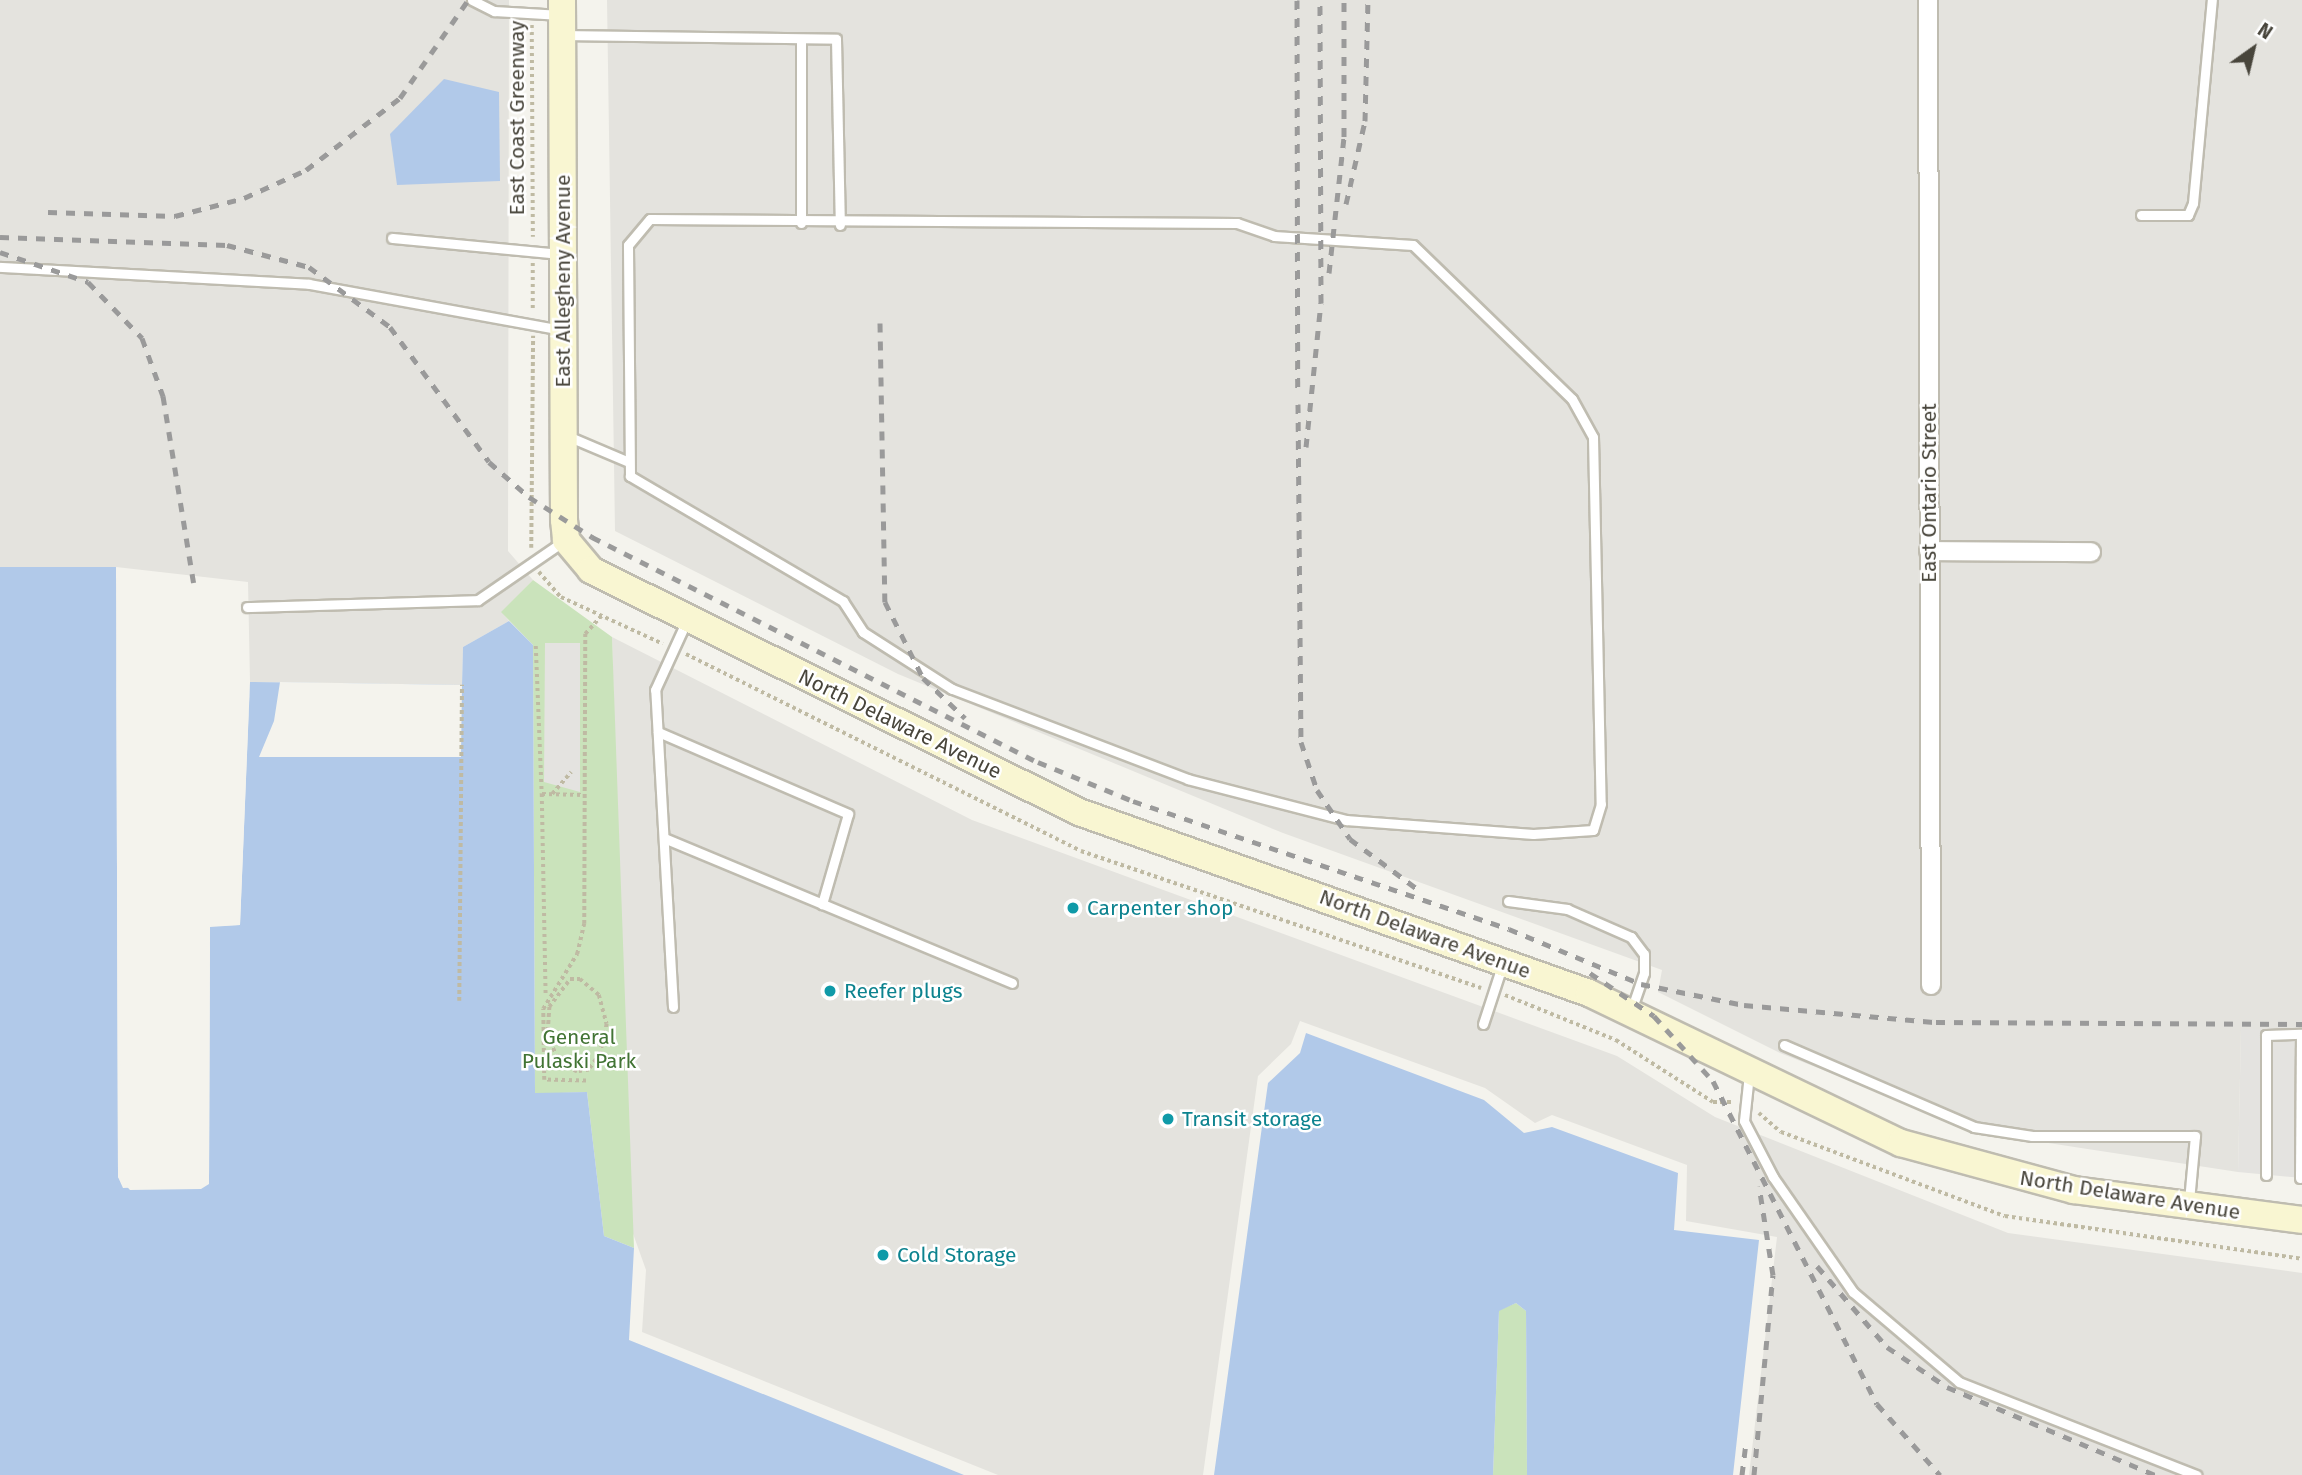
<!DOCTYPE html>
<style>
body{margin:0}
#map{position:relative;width:2302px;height:1475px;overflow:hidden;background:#f4f3ed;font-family:"Fira Sans",sans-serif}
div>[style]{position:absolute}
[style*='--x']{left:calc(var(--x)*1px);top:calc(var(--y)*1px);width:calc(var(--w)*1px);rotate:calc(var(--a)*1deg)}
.industrial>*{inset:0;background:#e4e3de}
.green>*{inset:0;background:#cae3bb}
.parking>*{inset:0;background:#e4e3e0}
.water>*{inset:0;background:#b1c9e9}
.pier>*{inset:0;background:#f4f3ed}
.path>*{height:3.5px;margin-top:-1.75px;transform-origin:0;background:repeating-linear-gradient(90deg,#bfbaa3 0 3.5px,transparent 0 7px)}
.roads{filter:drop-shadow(2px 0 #bfbcb0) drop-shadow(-2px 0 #bfbcb0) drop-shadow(0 2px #bfbcb0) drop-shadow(0 -2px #bfbcb0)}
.lane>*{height:9px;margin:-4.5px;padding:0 4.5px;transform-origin:4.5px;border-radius:4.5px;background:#fff}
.street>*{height:18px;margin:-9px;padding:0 9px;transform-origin:9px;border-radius:9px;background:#fff}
.secondary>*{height:26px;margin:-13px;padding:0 13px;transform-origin:13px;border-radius:13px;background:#f9f6d2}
.rail>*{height:5px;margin-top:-2.5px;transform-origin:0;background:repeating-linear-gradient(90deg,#9a9a9a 0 9px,transparent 0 18px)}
.dots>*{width:19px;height:19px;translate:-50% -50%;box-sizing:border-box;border:4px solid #fff;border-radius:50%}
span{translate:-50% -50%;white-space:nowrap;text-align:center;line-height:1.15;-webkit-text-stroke:5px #fff;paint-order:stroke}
.street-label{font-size:21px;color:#48453b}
.culture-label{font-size:21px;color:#0d838f}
.left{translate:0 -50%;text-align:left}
.park-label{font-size:21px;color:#427434}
.north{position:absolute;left:2218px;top:14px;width:70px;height:70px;-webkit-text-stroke:5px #fff;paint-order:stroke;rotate:34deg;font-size:19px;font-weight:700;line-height:28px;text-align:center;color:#48453b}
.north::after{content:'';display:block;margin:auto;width:24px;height:32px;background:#48453b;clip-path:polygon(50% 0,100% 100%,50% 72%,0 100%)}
</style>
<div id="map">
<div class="industrial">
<i style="clip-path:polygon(0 0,509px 0,508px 551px,533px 580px,502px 612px,509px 621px,463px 647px,462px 685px,250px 682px,248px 582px,116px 567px,0 567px)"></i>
<i style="clip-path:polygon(607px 0,2302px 0,2302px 1030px,2241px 1030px,2238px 1172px,1983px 1133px,1780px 1053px,1658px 992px,1662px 970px,1283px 833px,898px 674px,615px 531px)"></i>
<i style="clip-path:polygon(612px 637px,972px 820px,1617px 1056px,1715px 1117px,2008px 1233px,2302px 1273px,2302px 1475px,1749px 1475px,1777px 1237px,1686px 1221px,1687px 1165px,1552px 1115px,1535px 1123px,1485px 1088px,1300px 1021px,1291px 1044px,1258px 1076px,1203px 1475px,998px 1475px,642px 1332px,646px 1270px,631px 1228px,623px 1064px)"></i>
</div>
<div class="green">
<i style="clip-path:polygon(533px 580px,612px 637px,634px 1248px,604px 1236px,587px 1092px,535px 1094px,533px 645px,501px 612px)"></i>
<i style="clip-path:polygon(1516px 1303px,1526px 1311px,1527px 1475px,1493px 1475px,1499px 1310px)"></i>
</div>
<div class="parking">
<i style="clip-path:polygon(545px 643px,580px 643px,580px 792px,544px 782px)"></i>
<i style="clip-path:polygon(2241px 1029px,2302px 1030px,2302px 1178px,2238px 1172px)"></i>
</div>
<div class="water">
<i style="clip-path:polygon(444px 79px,499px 92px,500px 181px,397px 185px,390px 134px)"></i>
<i style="clip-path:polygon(0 567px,116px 567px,118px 1177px,123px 1188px,209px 1184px,210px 926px,240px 925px,250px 682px,462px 685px,463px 647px,509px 621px,533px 645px,535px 1093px,587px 1092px,604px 1236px,634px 1248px,629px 1340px,964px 1475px,0 1475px)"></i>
<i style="clip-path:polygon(1306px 1033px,1484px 1100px,1524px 1133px,1552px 1127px,1678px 1173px,1674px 1230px,1759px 1240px,1733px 1475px,1527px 1475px,1526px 1311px,1516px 1303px,1499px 1311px,1493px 1475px,1214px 1475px,1268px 1083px,1300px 1053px)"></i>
</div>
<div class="pier">
<i style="clip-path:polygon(116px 567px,121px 1176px,130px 1187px,206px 1183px,207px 926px,237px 922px,250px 678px,240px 925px,210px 927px,209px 1184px,201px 1189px,130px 1190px,118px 1177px)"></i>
<i style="clip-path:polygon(280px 682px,462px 685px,461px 757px,259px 757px,274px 721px)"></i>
</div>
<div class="path">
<i style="--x:532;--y:25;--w:212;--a:89.7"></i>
<i style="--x:533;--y:263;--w:48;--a:90"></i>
<i style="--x:531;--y:548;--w:212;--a:-89.5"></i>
<i style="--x:539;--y:572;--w:33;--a:49"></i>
<i style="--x:561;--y:597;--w:112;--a:24.7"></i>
<i style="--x:536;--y:646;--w:148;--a:87.7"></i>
<i style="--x:542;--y:794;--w:42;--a:1.4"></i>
<i style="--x:686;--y:654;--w:441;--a:26.5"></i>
<i style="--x:1081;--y:851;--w:423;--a:18.9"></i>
<i style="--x:542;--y:794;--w:202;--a:88.9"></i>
<i style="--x:552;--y:794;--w:29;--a:-49"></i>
<i style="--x:570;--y:979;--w:10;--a:0"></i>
<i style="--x:580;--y:979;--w:25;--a:40"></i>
<i style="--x:599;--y:995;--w:30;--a:75"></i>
<i style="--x:607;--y:1024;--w:31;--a:103"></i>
<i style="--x:600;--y:1054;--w:19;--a:125"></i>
<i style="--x:589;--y:1070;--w:12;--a:171"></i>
<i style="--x:577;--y:1072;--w:18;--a:-153"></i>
<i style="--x:561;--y:1064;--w:30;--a:-118"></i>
<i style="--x:547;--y:1038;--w:31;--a:-86"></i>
<i style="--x:549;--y:1007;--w:35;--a:-53"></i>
<i style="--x:1505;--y:995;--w:120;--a:22.1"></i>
<i style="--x:1616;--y:1040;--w:115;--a:32.6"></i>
<i style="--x:1713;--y:1102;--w:20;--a:0"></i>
<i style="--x:459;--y:1001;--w:316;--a:-89.5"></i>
<i style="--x:586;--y:1081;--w:42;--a:-178.6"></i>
<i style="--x:544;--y:1080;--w:71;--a:-90.8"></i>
<i style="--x:543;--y:1009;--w:65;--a:-58.3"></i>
<i style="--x:577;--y:954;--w:31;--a:-77"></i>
<i style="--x:584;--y:924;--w:290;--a:-89.8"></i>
<i style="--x:585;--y:634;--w:25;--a:-48"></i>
<i style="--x:1759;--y:1113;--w:29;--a:41"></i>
<i style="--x:1781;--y:1132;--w:239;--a:20.6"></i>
<i style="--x:2005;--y:1216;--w:300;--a:8.2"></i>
</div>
<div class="roads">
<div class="lane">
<i style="--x:472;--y:0;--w:25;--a:27"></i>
<i style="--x:494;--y:11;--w:67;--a:3.4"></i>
<i style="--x:565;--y:35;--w:271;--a:0.8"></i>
<i style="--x:836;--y:39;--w:186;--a:88.8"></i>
<i style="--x:801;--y:39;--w:184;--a:90"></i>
<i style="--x:2141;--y:215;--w:47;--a:0"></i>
<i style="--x:2188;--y:215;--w:13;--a:-67"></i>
<i style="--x:2193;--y:203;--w:204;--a:-84.7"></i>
<i style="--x:650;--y:219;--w:587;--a:0.39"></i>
<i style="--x:1237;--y:223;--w:39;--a:19"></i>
<i style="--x:1274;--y:236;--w:139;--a:3.7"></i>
<i style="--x:1413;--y:245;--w:221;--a:44.1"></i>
<i style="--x:1572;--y:399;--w:43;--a:61.1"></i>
<i style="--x:1593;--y:437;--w:367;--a:88.8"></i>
<i style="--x:1601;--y:804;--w:27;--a:107"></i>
<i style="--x:1593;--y:830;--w:60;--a:176.2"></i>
<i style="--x:1533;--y:834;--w:188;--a:-175.7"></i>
<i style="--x:1346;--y:820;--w:163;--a:-165.5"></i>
<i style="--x:1188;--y:779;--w:253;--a:-159.1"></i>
<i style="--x:952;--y:689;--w:106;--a:-147.4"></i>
<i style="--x:863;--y:632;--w:37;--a:-123"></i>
<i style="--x:843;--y:601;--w:247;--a:-149.6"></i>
<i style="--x:630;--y:476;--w:231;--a:-90.5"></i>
<i style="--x:628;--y:245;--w:34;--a:-50"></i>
<i style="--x:392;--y:238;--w:170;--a:5.4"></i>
<i style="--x:0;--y:267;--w:309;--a:3.1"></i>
<i style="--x:309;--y:284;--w:256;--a:10.3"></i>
<i style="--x:565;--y:435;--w:69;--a:22.9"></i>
<i style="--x:247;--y:607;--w:231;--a:-1.7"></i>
<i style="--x:478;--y:600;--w:104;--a:-34.5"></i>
<i style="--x:658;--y:732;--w:207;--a:23.3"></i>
<i style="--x:848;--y:814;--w:94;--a:106.1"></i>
<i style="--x:664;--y:838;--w:377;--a:22.6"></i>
<i style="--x:1508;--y:901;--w:60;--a:7.7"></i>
<i style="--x:1567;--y:909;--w:70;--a:23.6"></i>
<i style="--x:1631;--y:937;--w:21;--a:53"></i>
<i style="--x:1644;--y:954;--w:19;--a:90"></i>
<i style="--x:1644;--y:973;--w:39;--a:109"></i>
<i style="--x:673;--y:1007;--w:318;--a:-93.2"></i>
<i style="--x:655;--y:690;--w:77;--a:-65.4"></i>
<i style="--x:1483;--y:1024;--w:61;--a:-71.9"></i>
<i style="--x:1784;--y:1045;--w:207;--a:23.3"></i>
<i style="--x:1974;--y:1127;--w:59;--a:8.8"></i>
<i style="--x:2032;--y:1136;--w:163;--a:0"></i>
<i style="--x:2195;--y:1136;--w:65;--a:95.3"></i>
<i style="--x:1749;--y:1074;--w:47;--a:96.1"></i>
<i style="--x:1744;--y:1121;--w:63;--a:62.6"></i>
<i style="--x:1773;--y:1177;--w:140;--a:55.2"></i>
<i style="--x:1853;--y:1292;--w:139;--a:40.3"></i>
<i style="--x:1959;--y:1382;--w:255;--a:21.4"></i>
<i style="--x:2266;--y:1175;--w:140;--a:-90"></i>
<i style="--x:2266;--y:1035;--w:35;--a:-2"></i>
<i style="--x:2301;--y:1034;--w:144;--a:90.4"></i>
</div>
<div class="street">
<i style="--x:1928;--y:0;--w:985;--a:89.83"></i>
<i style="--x:1929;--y:551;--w:162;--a:0.4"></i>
</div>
<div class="secondary">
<i style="--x:562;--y:0;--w:520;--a:89.78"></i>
<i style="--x:564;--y:520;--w:20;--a:84"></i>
<i style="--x:566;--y:540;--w:39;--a:50"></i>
<i style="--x:591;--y:570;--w:545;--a:26.38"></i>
<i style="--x:1079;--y:812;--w:541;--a:19.54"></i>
<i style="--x:1589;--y:993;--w:346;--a:25.7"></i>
<i style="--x:1901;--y:1143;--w:179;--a:15.2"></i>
<i style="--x:2074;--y:1190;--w:230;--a:7.5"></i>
</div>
</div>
<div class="rail">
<i style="--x:1297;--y:0;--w:389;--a:89.9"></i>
<i style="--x:1346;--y:204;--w:85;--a:-77.1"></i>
<i style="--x:1365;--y:121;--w:121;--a:-88.6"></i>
<i style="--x:48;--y:212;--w:127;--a:1.8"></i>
<i style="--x:175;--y:216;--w:71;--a:-14.6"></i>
<i style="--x:244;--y:198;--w:68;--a:-24.3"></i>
<i style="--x:306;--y:170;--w:118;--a:-37.5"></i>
<i style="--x:400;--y:98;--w:119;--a:-55.2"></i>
<i style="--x:0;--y:237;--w:227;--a:2"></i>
<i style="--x:227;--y:245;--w:85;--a:15"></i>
<i style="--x:309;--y:267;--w:101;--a:36.5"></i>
<i style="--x:390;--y:327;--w:167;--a:53.7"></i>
<i style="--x:489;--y:462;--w:53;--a:41.2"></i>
<i style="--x:529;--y:497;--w:75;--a:32.4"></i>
<i style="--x:592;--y:537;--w:500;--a:26.8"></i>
<i style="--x:1038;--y:762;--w:103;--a:22.3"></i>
<i style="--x:1133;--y:801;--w:397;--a:18.8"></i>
<i style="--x:1509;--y:929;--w:143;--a:22.6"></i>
<i style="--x:1641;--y:984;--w:105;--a:11.5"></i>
<i style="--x:1744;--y:1005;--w:193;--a:5.1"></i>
<i style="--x:1936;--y:1022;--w:366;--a:0.3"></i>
<i style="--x:0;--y:252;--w:93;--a:18.8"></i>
<i style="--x:88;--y:282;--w:78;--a:46"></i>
<i style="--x:142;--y:338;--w:62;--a:70.1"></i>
<i style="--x:163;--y:396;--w:192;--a:80.7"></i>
<i style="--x:1329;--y:273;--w:137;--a:-83.7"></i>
<i style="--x:1344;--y:137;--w:137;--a:-90"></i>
<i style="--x:880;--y:323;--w:279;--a:89"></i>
<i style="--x:885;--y:602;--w:85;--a:63.4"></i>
<i style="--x:923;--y:678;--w:58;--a:43.6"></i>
<i style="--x:1298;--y:404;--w:338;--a:89.5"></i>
<i style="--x:1301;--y:742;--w:51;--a:71.6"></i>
<i style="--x:1317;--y:790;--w:59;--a:56"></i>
<i style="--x:1350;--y:839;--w:87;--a:36.6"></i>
<i style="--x:1306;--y:447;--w:145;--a:-84.1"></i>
<i style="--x:1321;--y:303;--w:303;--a:-90.2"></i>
<i style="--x:1590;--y:973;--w:77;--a:33.9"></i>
<i style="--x:1654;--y:1016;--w:88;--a:47.8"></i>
<i style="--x:1713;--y:1081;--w:362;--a:63.1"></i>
<i style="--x:1877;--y:1404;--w:95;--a:48.4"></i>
<i style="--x:1817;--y:1266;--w:107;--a:49.2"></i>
<i style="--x:1887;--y:1347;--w:72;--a:33.7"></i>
<i style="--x:1947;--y:1387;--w:226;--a:22.9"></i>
<i style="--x:1742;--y:1475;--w:31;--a:-83"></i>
<i style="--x:1754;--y:1475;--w:201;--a:-84.6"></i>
<i style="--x:1773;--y:1275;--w:90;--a:-98.9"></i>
</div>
<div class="dots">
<i style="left:1073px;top:908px;background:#0f9aa8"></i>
<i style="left:830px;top:991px;background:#0f9aa8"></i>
<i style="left:1168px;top:1119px;background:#0f9aa8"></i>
<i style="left:883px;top:1255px;background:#0f9aa8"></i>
</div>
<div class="street-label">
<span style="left:517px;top:118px;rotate:-90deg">East Coast Greenway</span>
<span style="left:563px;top:281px;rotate:-90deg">East Allegheny Avenue</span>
<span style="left:1929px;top:493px;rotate:-90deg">East Ontario Street</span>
<span style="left:900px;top:724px;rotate:26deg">North Delaware Avenue</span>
<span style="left:1425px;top:934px;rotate:20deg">North Delaware Avenue</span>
<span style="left:2130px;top:1195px;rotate:9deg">North Delaware Avenue</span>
</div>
<div class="culture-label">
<span class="left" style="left:1087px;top:908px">Carpenter shop</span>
<span class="left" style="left:844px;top:991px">Reefer plugs</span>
<span class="left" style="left:1182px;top:1119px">Transit storage</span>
<span class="left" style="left:897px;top:1255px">Cold Storage</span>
</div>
<div class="park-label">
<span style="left:579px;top:1049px">General<br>Pulaski Park</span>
</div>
<div class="north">N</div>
</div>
